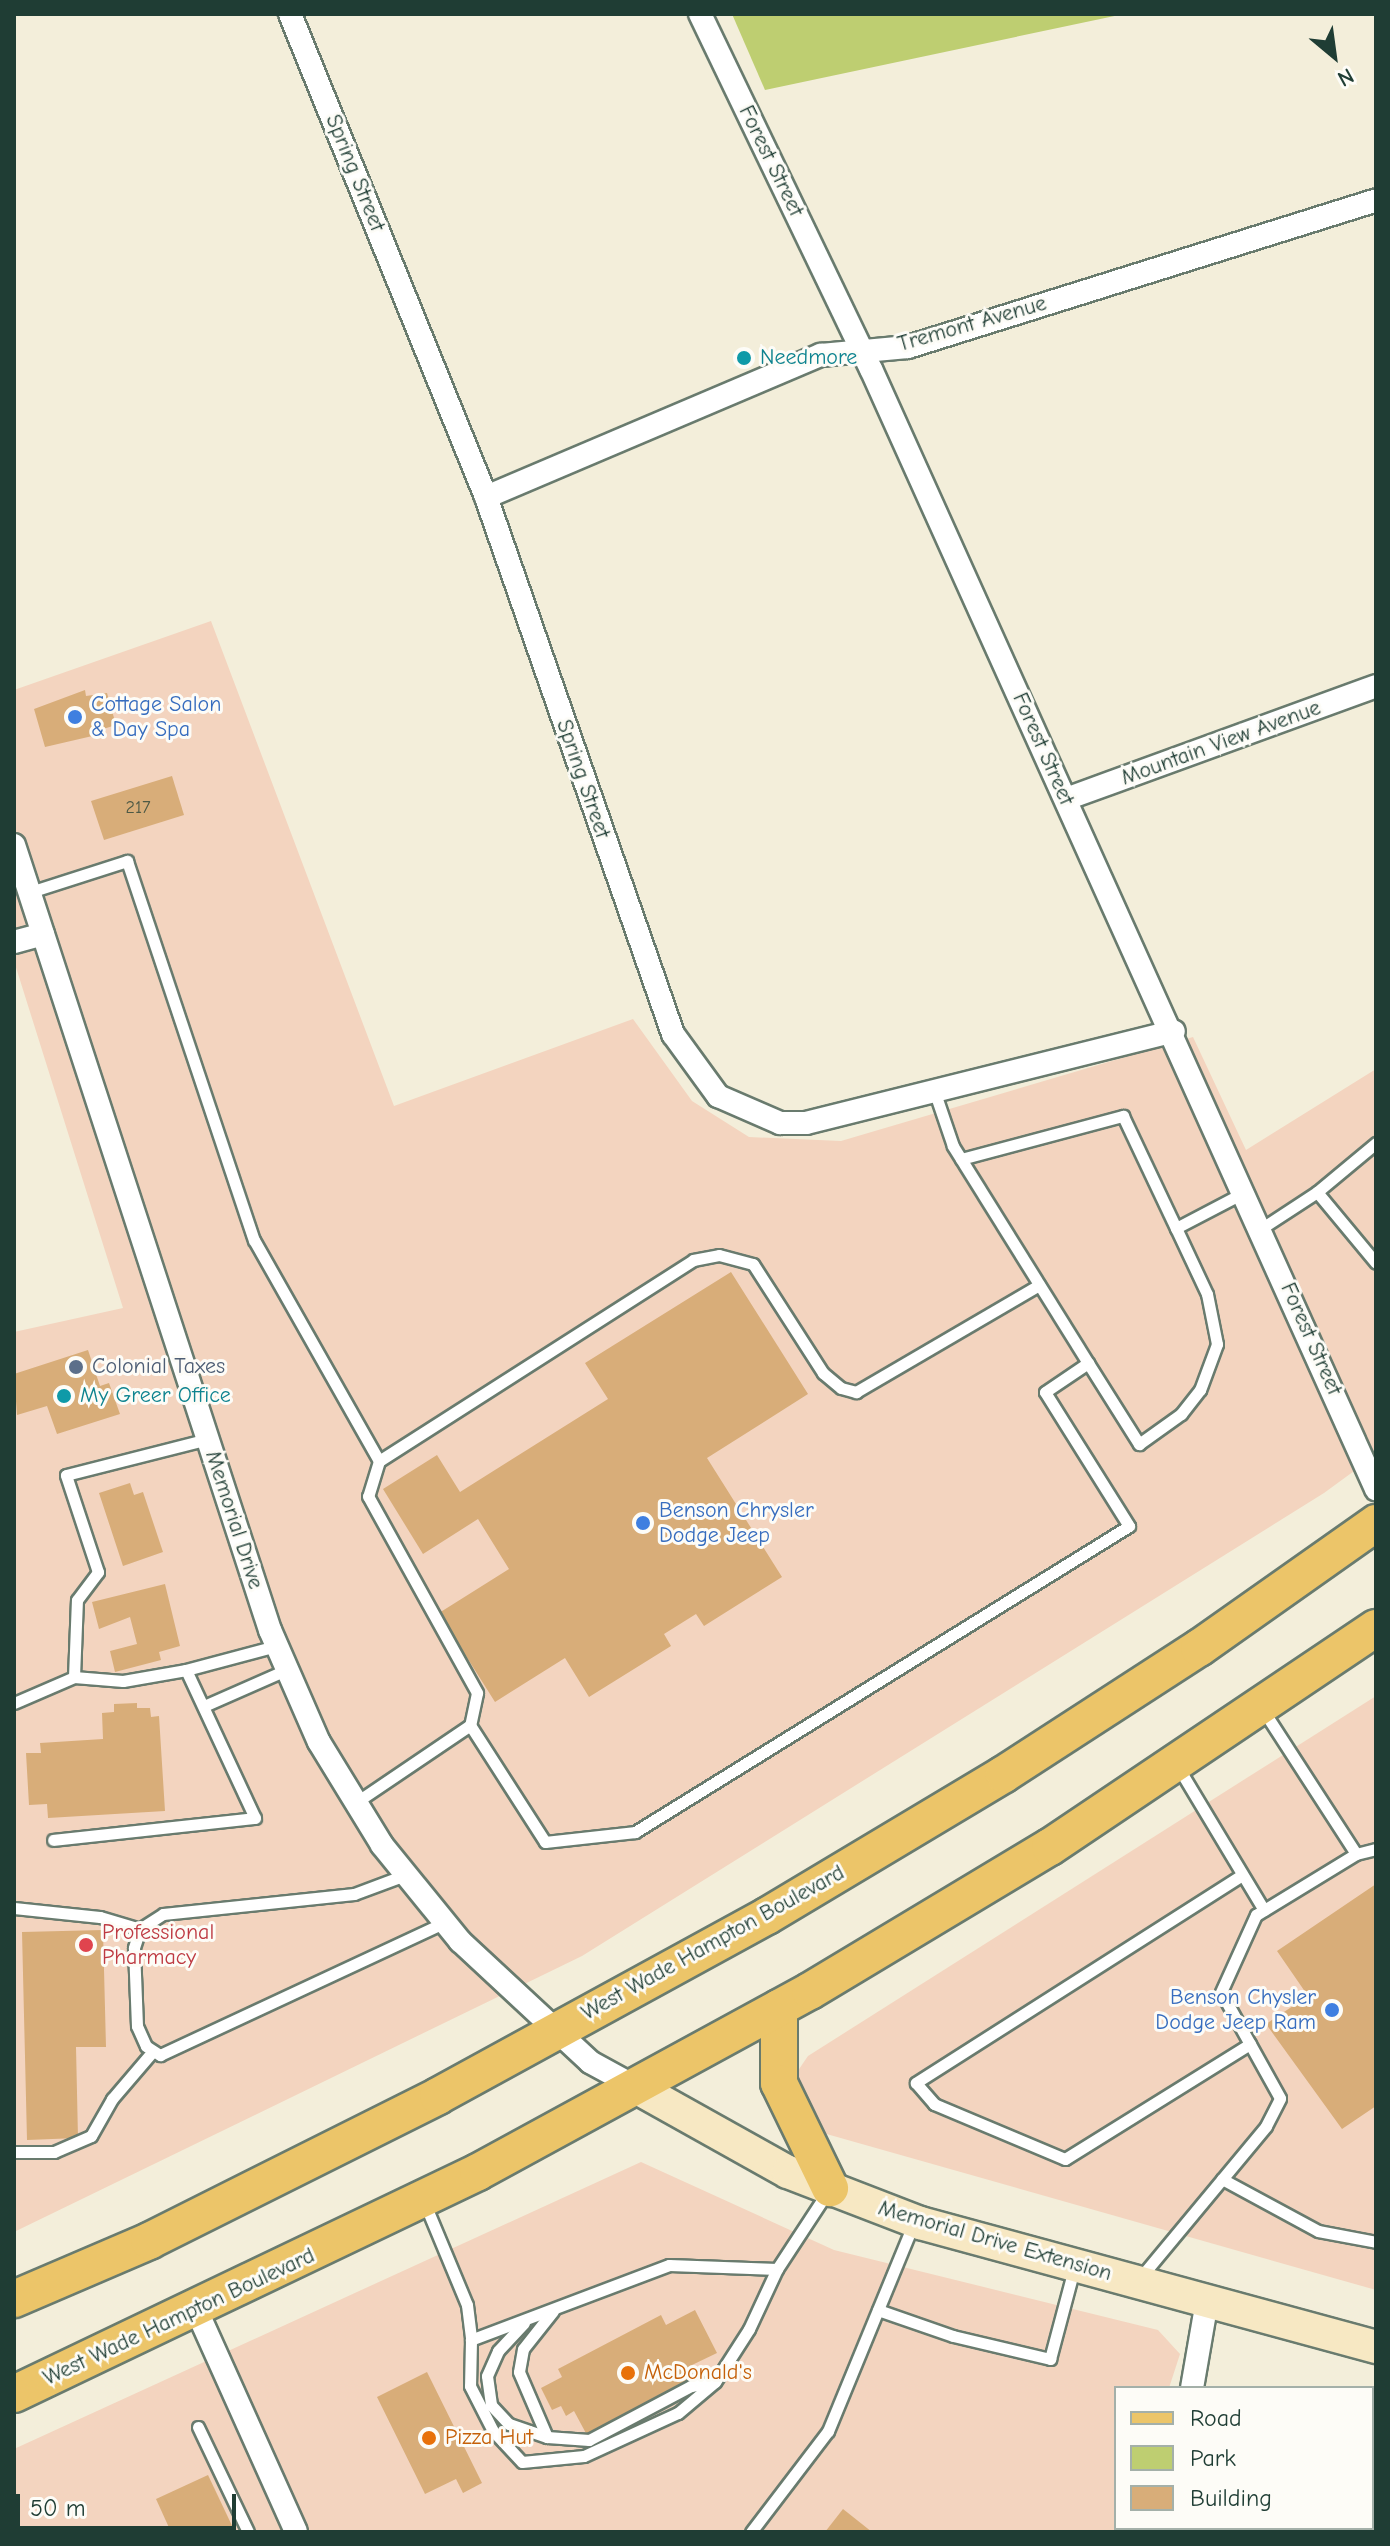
<!DOCTYPE html>
<style>
body{margin:0}
#map{position:relative;width:1390px;height:2546px;overflow:hidden;background:#f3eeda;font-family:"Comic Neue",sans-serif}
div>[style]{position:absolute}
[style*='--x']{left:calc(var(--x)*1px);top:calc(var(--y)*1px);width:calc(var(--w)*1px);rotate:calc(var(--a)*1deg)}
.built>*{inset:0;background:#f3d4bf}
.green>*{inset:0;background:#bece71}
.building>*{inset:0;background:#d8ad79}
.roads{filter:drop-shadow(2px 0 #697b6e) drop-shadow(-2px 0 #697b6e) drop-shadow(0 2px #697b6e) drop-shadow(0 -2px #697b6e)}
.lane>*{height:11px;margin:-5.5px;padding:0 5.5px;transform-origin:5.5px;border-radius:5.5px;background:#fff}
.street>*{height:22px;margin:-11px;padding:0 11px;transform-origin:11px;border-radius:11px;background:#fff}
.secondary>*{height:32px;margin:-16px;padding:0 16px;transform-origin:16px;border-radius:16px;background:#f7e8c3}
.primary>*{height:36px;margin:-18px;padding:0 18px;transform-origin:18px;border-radius:18px;background:#ecc569}
.dots>*{width:22px;height:22px;translate:-50% -50%;box-sizing:border-box;border:4px solid #fdfcf7;border-radius:50%}
span{translate:-50% -50%;white-space:nowrap;text-align:center;line-height:1.15;-webkit-text-stroke:6px #fdfcf7;paint-order:stroke}
.number-label{font-size:18px;color:#4d5945}
.number-label span{-webkit-text-stroke-width:0}
.street-label{font-size:22px;color:#1f3d34}
.culture-label{font-size:22px;color:#0d838f}
.left{translate:0 -50%;text-align:left}
.shop-label{font-size:22px;color:#366cbe}
.right{translate:-100% -50%;text-align:right}
.service-label{font-size:22px;color:#4e5e75}
.health-label{font-size:22px;color:#be3a42}
.food-label{font-size:22px;color:#c56008}
.frame{position:absolute;inset:0;border:16px solid #1f3d34;pointer-events:none}
.legend{position:absolute;left:1114px;top:2386px;width:260px;height:144px;box-sizing:border-box;background:#fdfcf7;border:2px solid #a4b0a9;margin:0;padding:10px 14px;list-style:none;font-size:24px;color:#1f3d34}
.legend li{display:flex;align-items:center;gap:16px;height:40px}
.legend b{width:40px;border:2px solid #a4b0a9}
.north{position:absolute;left:1294px;top:16px;width:80px;height:80px;-webkit-text-stroke:6px #fdfcf7;paint-order:stroke;rotate:151deg;font-size:22px;font-weight:700;line-height:32px;text-align:center;color:#1f3d34}
.north::after{content:'';display:block;margin:auto;width:28px;height:36px;background:#1f3d34;clip-path:polygon(50% 0,100% 100%,50% 72%,0 100%)}
.scale{position:absolute;left:16px;top:2494px;width:220px;height:36px;box-sizing:border-box;border:4px solid #1f3d34;border-top:0;padding-left:10px;font-size:24px;line-height:28px;white-space:nowrap;color:#1f3d34;-webkit-text-stroke:6px #fdfcf7;paint-order:stroke}
</style>
<div id="map">
<div class="built">
<i style="clip-path:polygon(211px 621px,394px 1106px,633px 1019px,692px 1101px,749px 1137px,841px 1141px,1193px 1037px,1246px 1150px,1376px 1069px,1376px 1455px,1324px 1493px,582px 1956px,14px 2232px,14px 1332px,123px 1308px,14px 961px,14px 690px)"></i>
<i style="clip-path:polygon(1376px 1696px,1376px 2290px,823px 2133px,795px 2075px,808px 2056px)"></i>
<i style="clip-path:polygon(641px 2162px,834px 2250px,1158px 2330px,1180px 2354px,1169px 2388px,1116px 2388px,1116px 2528px,1126px 2528px,1125px 2532px,14px 2532px,14px 2449px)"></i>
</div>
<div class="green">
<i style="clip-path:polygon(732px 14px,1124px 14px,765px 90px)"></i>
</div>
<div class="building">
<i style="clip-path:polygon(85px 690px,86px 696px,107px 693px,116px 725px,100px 730px,101px 734px,45px 747px,34px 709px)"></i>
<i style="clip-path:polygon(172px 776px,184px 815px,104px 840px,91px 801px)"></i>
<i style="clip-path:polygon(731px 1272px,808px 1394px,707px 1458px,782px 1577px,704px 1626px,696px 1614px,664px 1634px,671px 1646px,589px 1697px,565px 1658px,495px 1702px,439px 1613px,509px 1569px,478px 1519px,423px 1554px,383px 1489px,437px 1455px,460px 1492px,608px 1399px,585px 1363px)"></i>
<i style="clip-path:polygon(88px 1350px,100px 1386px,109px 1383px,120px 1414px,57px 1434px,47px 1406px,17px 1415px,14px 1374px)"></i>
<i style="clip-path:polygon(130px 1483px,134px 1495px,143px 1492px,163px 1552px,123px 1566px,99px 1493px)"></i>
<i style="clip-path:polygon(165px 1584px,180px 1646px,159px 1652px,161px 1660px,115px 1672px,110px 1651px,137px 1644px,130px 1617px,99px 1629px,92px 1602px)"></i>
<i style="clip-path:polygon(137px 1703px,137px 1708px,150px 1708px,151px 1717px,159px 1716px,165px 1811px,48px 1818px,47px 1804px,29px 1805px,26px 1753px,41px 1753px,40px 1743px,103px 1739px,102px 1713px,114px 1712px,114px 1704px)"></i>
<i style="clip-path:polygon(1376px 1884px,1376px 2106px,1342px 2129px,1266px 2024px,1308px 1996px,1277px 1951px)"></i>
<i style="clip-path:polygon(103px 1930px,106px 2047px,76px 2047px,78px 2138px,27px 2140px,22px 1932px)"></i>
<i style="clip-path:polygon(695px 2310px,717px 2353px,692px 2365px,699px 2379px,588px 2437px,574px 2411px,566px 2416px,561px 2406px,552px 2410px,541px 2388px,562px 2377px,558px 2369px,661px 2315px,666px 2325px)"></i>
<i style="clip-path:polygon(427px 2372px,482px 2483px,463px 2493px,456px 2479px,425px 2494px,377px 2397px)"></i>
<i style="clip-path:polygon(1372px 2458px,1376px 2532px,1302px 2532px,1372px 2528px)"></i>
<i style="clip-path:polygon(208px 2475px,235px 2532px,171px 2532px,156px 2499px)"></i>
<i style="clip-path:polygon(843px 2509px,872px 2532px,825px 2532px)"></i>
</div>
<div class="roads">
<div class="lane">
<i style="--x:30;--y:892;--w:102;--a:-17.7"></i>
<i style="--x:127;--y:861;--w:400;--a:71.5"></i>
<i style="--x:254;--y:1240;--w:254;--a:60.5"></i>
<i style="--x:379;--y:1461;--w:37;--a:107"></i>
<i style="--x:368;--y:1496;--w:225;--a:61"></i>
<i style="--x:477;--y:1693;--w:33;--a:102"></i>
<i style="--x:470;--y:1725;--w:139;--a:57.3"></i>
<i style="--x:545;--y:1842;--w:91;--a:-6.3"></i>
<i style="--x:635;--y:1832;--w:581;--a:-31.78"></i>
<i style="--x:1129;--y:1526;--w:158;--a:-122.1"></i>
<i style="--x:1045;--y:1392;--w:52;--a:-34"></i>
<i style="--x:1088;--y:1363;--w:256;--a:-121.9"></i>
<i style="--x:953;--y:1146;--w:56;--a:-108.8"></i>
<i style="--x:961;--y:1159;--w:168;--a:-14.9"></i>
<i style="--x:1123;--y:1116;--w:124;--a:64.7"></i>
<i style="--x:1317;--y:1192;--w:77;--a:-39.7"></i>
<i style="--x:1262;--y:1228;--w:66;--a:-33.2"></i>
<i style="--x:1317;--y:1192;--w:92;--a:50.3"></i>
<i style="--x:1088;--y:1363;--w:96;--a:57.8"></i>
<i style="--x:1139;--y:1444;--w:52;--a:-35.5"></i>
<i style="--x:1181;--y:1414;--w:31;--a:-52"></i>
<i style="--x:1200;--y:1390;--w:49;--a:-69.7"></i>
<i style="--x:1217;--y:1344;--w:51;--a:-101.3"></i>
<i style="--x:1207;--y:1294;--w:73;--a:-115.2"></i>
<i style="--x:1176;--y:1228;--w:78;--a:-27.6"></i>
<i style="--x:379;--y:1461;--w:373;--a:-32.6"></i>
<i style="--x:693;--y:1260;--w:26;--a:-11"></i>
<i style="--x:719;--y:1255;--w:35;--a:15"></i>
<i style="--x:753;--y:1264;--w:130;--a:57.3"></i>
<i style="--x:823;--y:1373;--w:23;--a:40"></i>
<i style="--x:841;--y:1388;--w:16;--a:15"></i>
<i style="--x:856;--y:1392;--w:212;--a:-30.3"></i>
<i style="--x:186;--y:1670;--w:93;--a:-14.9"></i>
<i style="--x:74;--y:1677;--w:77;--a:-87.8"></i>
<i style="--x:77;--y:1600;--w:35;--a:-53"></i>
<i style="--x:98;--y:1572;--w:102;--a:-108.3"></i>
<i style="--x:66;--y:1475;--w:146;--a:-14.2"></i>
<i style="--x:14;--y:1703;--w:65;--a:-23.4"></i>
<i style="--x:74;--y:1677;--w:49;--a:4.7"></i>
<i style="--x:123;--y:1681;--w:64;--a:-9.9"></i>
<i style="--x:186;--y:1670;--w:163;--a:65"></i>
<i style="--x:255;--y:1818;--w:203;--a:173.8"></i>
<i style="--x:204;--y:1706;--w:90;--a:-23.7"></i>
<i style="--x:1263;--y:1710;--w:171;--a:57.1"></i>
<i style="--x:1178;--y:1767;--w:167;--a:59"></i>
<i style="--x:355;--y:1803;--w:139;--a:-34.1"></i>
<i style="--x:405;--y:1875;--w:54;--a:159.6"></i>
<i style="--x:354;--y:1894;--w:192;--a:174"></i>
<i style="--x:163;--y:1914;--w:27;--a:147"></i>
<i style="--x:140;--y:1929;--w:20;--a:108"></i>
<i style="--x:134;--y:1948;--w:78;--a:87.8"></i>
<i style="--x:137;--y:2026;--w:22;--a:66"></i>
<i style="--x:146;--y:2046;--w:17;--a:33"></i>
<i style="--x:160;--y:2055;--w:312;--a:-25"></i>
<i style="--x:1242;--y:1875;--w:387;--a:147.5"></i>
<i style="--x:916;--y:2083;--w:28;--a:49"></i>
<i style="--x:934;--y:2104;--w:142;--a:22.8"></i>
<i style="--x:1065;--y:2159;--w:218;--a:-31.9"></i>
<i style="--x:14;--y:1908;--w:86;--a:6"></i>
<i style="--x:100;--y:1917;--w:42;--a:16.7"></i>
<i style="--x:14;--y:2152;--w:40;--a:0"></i>
<i style="--x:54;--y:2152;--w:40;--a:-23.4"></i>
<i style="--x:91;--y:2136;--w:43;--a:-60.4"></i>
<i style="--x:112;--y:2099;--w:63;--a:-49.5"></i>
<i style="--x:1222;--y:2179;--w:109;--a:28.4"></i>
<i style="--x:1318;--y:2231;--w:59;--a:10.7"></i>
<i style="--x:425;--y:2204;--w:109;--a:67.4"></i>
<i style="--x:467;--y:2305;--w:35;--a:83"></i>
<i style="--x:777;--y:2269;--w:108;--a:-177.9"></i>
<i style="--x:669;--y:2265;--w:212;--a:159.3"></i>
<i style="--x:471;--y:2340;--w:46;--a:91.2"></i>
<i style="--x:470;--y:2386;--w:51;--a:62.9"></i>
<i style="--x:493;--y:2431;--w:42;--a:46.9"></i>
<i style="--x:522;--y:2462;--w:62;--a:-5.5"></i>
<i style="--x:584;--y:2456;--w:103;--a:-24.6"></i>
<i style="--x:678;--y:2413;--w:48;--a:-40"></i>
<i style="--x:715;--y:2382;--w:63;--a:-57.3"></i>
<i style="--x:749;--y:2329;--w:66;--a:-65"></i>
<i style="--x:777;--y:2269;--w:93;--a:-56.8"></i>
<i style="--x:1140;--y:2278;--w:197;--a:-50.3"></i>
<i style="--x:1266;--y:2126;--w:31;--a:-63"></i>
<i style="--x:1280;--y:2098;--w:121;--a:-119.1"></i>
<i style="--x:1221;--y:1992;--w:85;--a:-65.6"></i>
<i style="--x:1256;--y:1915;--w:117;--a:-31.4"></i>
<i style="--x:1356;--y:1854;--w:21;--a:-14"></i>
<i style="--x:878;--y:2310;--w:79;--a:19.1"></i>
<i style="--x:953;--y:2336;--w:100;--a:13.3"></i>
<i style="--x:1050;--y:2359;--w:93;--a:-75.1"></i>
<i style="--x:553;--y:2311;--w:48;--a:128.3"></i>
<i style="--x:523;--y:2349;--w:23;--a:100"></i>
<i style="--x:519;--y:2372;--w:71;--a:66.7"></i>
<i style="--x:547;--y:2437;--w:42;--a:4.1"></i>
<i style="--x:589;--y:2440;--w:115;--a:-27.9"></i>
<i style="--x:691;--y:2386;--w:22;--a:-10"></i>
<i style="--x:524;--y:2323;--w:38;--a:133"></i>
<i style="--x:498;--y:2351;--w:27;--a:114"></i>
<i style="--x:487;--y:2376;--w:29;--a:82"></i>
<i style="--x:491;--y:2405;--w:26;--a:47"></i>
<i style="--x:509;--y:2424;--w:40;--a:18.9"></i>
<i style="--x:198;--y:2427;--w:116;--a:64.5"></i>
<i style="--x:751;--y:2532;--w:127;--a:-52.7"></i>
<i style="--x:828;--y:2431;--w:223;--a:-67.6"></i>
</div>
<div class="street">
<i style="--x:290;--y:14;--w:521;--a:67.91"></i>
<i style="--x:486;--y:497;--w:569;--a:70.8"></i>
<i style="--x:673;--y:1034;--w:77;--a:54"></i>
<i style="--x:718;--y:1096;--w:68;--a:23.5"></i>
<i style="--x:780;--y:1123;--w:26;--a:0"></i>
<i style="--x:806;--y:1123;--w:379;--a:-14"></i>
<i style="--x:700;--y:14;--w:394;--a:64.3"></i>
<i style="--x:871;--y:369;--w:1229;--a:65.73"></i>
<i style="--x:486;--y:497;--w:364;--a:-23"></i>
<i style="--x:821;--y:355;--w:87;--a:-5.3"></i>
<i style="--x:908;--y:347;--w:491;--a:-17.4"></i>
<i style="--x:1066;--y:799;--w:330;--a:-20"></i>
<i style="--x:14;--y:845;--w:826;--a:71.94"></i>
<i style="--x:270;--y:1630;--w:122;--a:66.4"></i>
<i style="--x:319;--y:1742;--w:121;--a:58.5"></i>
<i style="--x:382;--y:1845;--w:124;--a:50.9"></i>
<i style="--x:460;--y:1941;--w:178;--a:42.9"></i>
<i style="--x:590;--y:2062;--w:50;--a:28.6"></i>
<i style="--x:14;--y:942;--w:30;--a:-15"></i>
<i style="--x:196;--y:2309;--w:244;--a:65.8"></i>
<i style="--x:1192;--y:2388;--w:88;--a:-80.2"></i>
<i style="--x:1153;--y:2532;--w:4;--a:-76"></i>
</div>
<div class="secondary">
<i style="--x:634;--y:2086;--w:176;--a:29.2"></i>
<i style="--x:788;--y:2172;--w:142;--a:21.1"></i>
<i style="--x:920;--y:2223;--w:473;--a:15.2"></i>
</div>
<div class="primary">
<i style="--x:779;--y:2008;--w:75;--a:90"></i>
<i style="--x:779;--y:2083;--w:117;--a:64.1"></i>
<i style="--x:14;--y:2299;--w:147;--a:-23.2"></i>
<i style="--x:149;--y:2241;--w:323;--a:-26.6"></i>
<i style="--x:438;--y:2096;--w:375;--a:-28.7"></i>
<i style="--x:767;--y:1916;--w:276;--a:-30.9"></i>
<i style="--x:1004;--y:1774;--w:232;--a:-32.9"></i>
<i style="--x:1199;--y:1648;--w:217;--a:-35.2"></i>
<i style="--x:14;--y:2394;--w:514;--a:-25.57"></i>
<i style="--x:478;--y:2172;--w:378;--a:-28.6"></i>
<i style="--x:810;--y:1991;--w:280;--a:-31"></i>
<i style="--x:1050;--y:1847;--w:393;--a:-33.9"></i>
</div>
</div>
<div class="dots">
<i style="left:744px;top:358px;background:#0f9aa8"></i>
<i style="left:75px;top:717px;background:#3f7fe0"></i>
<i style="left:76px;top:1367px;background:#5c6f8a"></i>
<i style="left:64px;top:1396px;background:#0f9aa8"></i>
<i style="left:643px;top:1523px;background:#3f7fe0"></i>
<i style="left:86px;top:1945px;background:#e0444e"></i>
<i style="left:1332px;top:2010px;background:#3f7fe0"></i>
<i style="left:628px;top:2373px;background:#e8710a"></i>
<i style="left:429px;top:2438px;background:#e8710a"></i>
</div>
<div class="number-label">
<span style="left:138px;top:808px">217</span>
</div>
<div class="street-label">
<span style="left:771px;top:161px;rotate:64deg">Forest Street</span>
<span style="left:355px;top:173px;rotate:68deg">Spring Street</span>
<span style="left:972px;top:324px;rotate:-16deg">Tremont Avenue</span>
<span style="left:1221px;top:743px;rotate:-20deg">Mountain View Avenue</span>
<span style="left:1043px;top:749px;rotate:66deg">Forest Street</span>
<span style="left:583px;top:779px;rotate:71deg">Spring Street</span>
<span style="left:1311px;top:1339px;rotate:66deg">Forest Street</span>
<span style="left:234px;top:1520px;rotate:72deg">Memorial Drive</span>
<span style="left:713px;top:1943px;rotate:-29deg">West Wade Hampton Boulevard</span>
<span style="left:995px;top:2241px;rotate:16deg">Memorial Drive Extension</span>
<span style="left:179px;top:2317px;rotate:-25deg">West Wade Hampton Boulevard</span>
</div>
<div class="culture-label">
<span class="left" style="left:760px;top:358px">Needmore</span>
<span class="left" style="left:80px;top:1396px">My Greer Office</span>
</div>
<div class="shop-label">
<span class="left" style="left:91px;top:717px">Cottage Salon<br>&amp; Day Spa</span>
<span class="left" style="left:659px;top:1523px">Benson Chrysler<br>Dodge Jeep</span>
<span class="right" style="left:1316px;top:2010px">Benson Chysler<br>Dodge Jeep Ram</span>
</div>
<div class="service-label">
<span class="left" style="left:92px;top:1367px">Colonial Taxes</span>
</div>
<div class="health-label">
<span class="left" style="left:102px;top:1945px">Professional<br>Pharmacy</span>
</div>
<div class="food-label">
<span class="left" style="left:644px;top:2373px">McDonald's</span>
<span class="left" style="left:445px;top:2438px">Pizza Hut</span>
</div>
<div class="frame"></div>
<ul class="legend">
<li><b style="height:10px;background:#ecc569"></b>Road</li>
<li><b style="height:22px;background:#bece71"></b>Park</li>
<li><b style="height:22px;background:#d8ad79"></b>Building</li>
</ul>
<div class="north">N</div>
<div class="scale">50 m</div>
</div>
